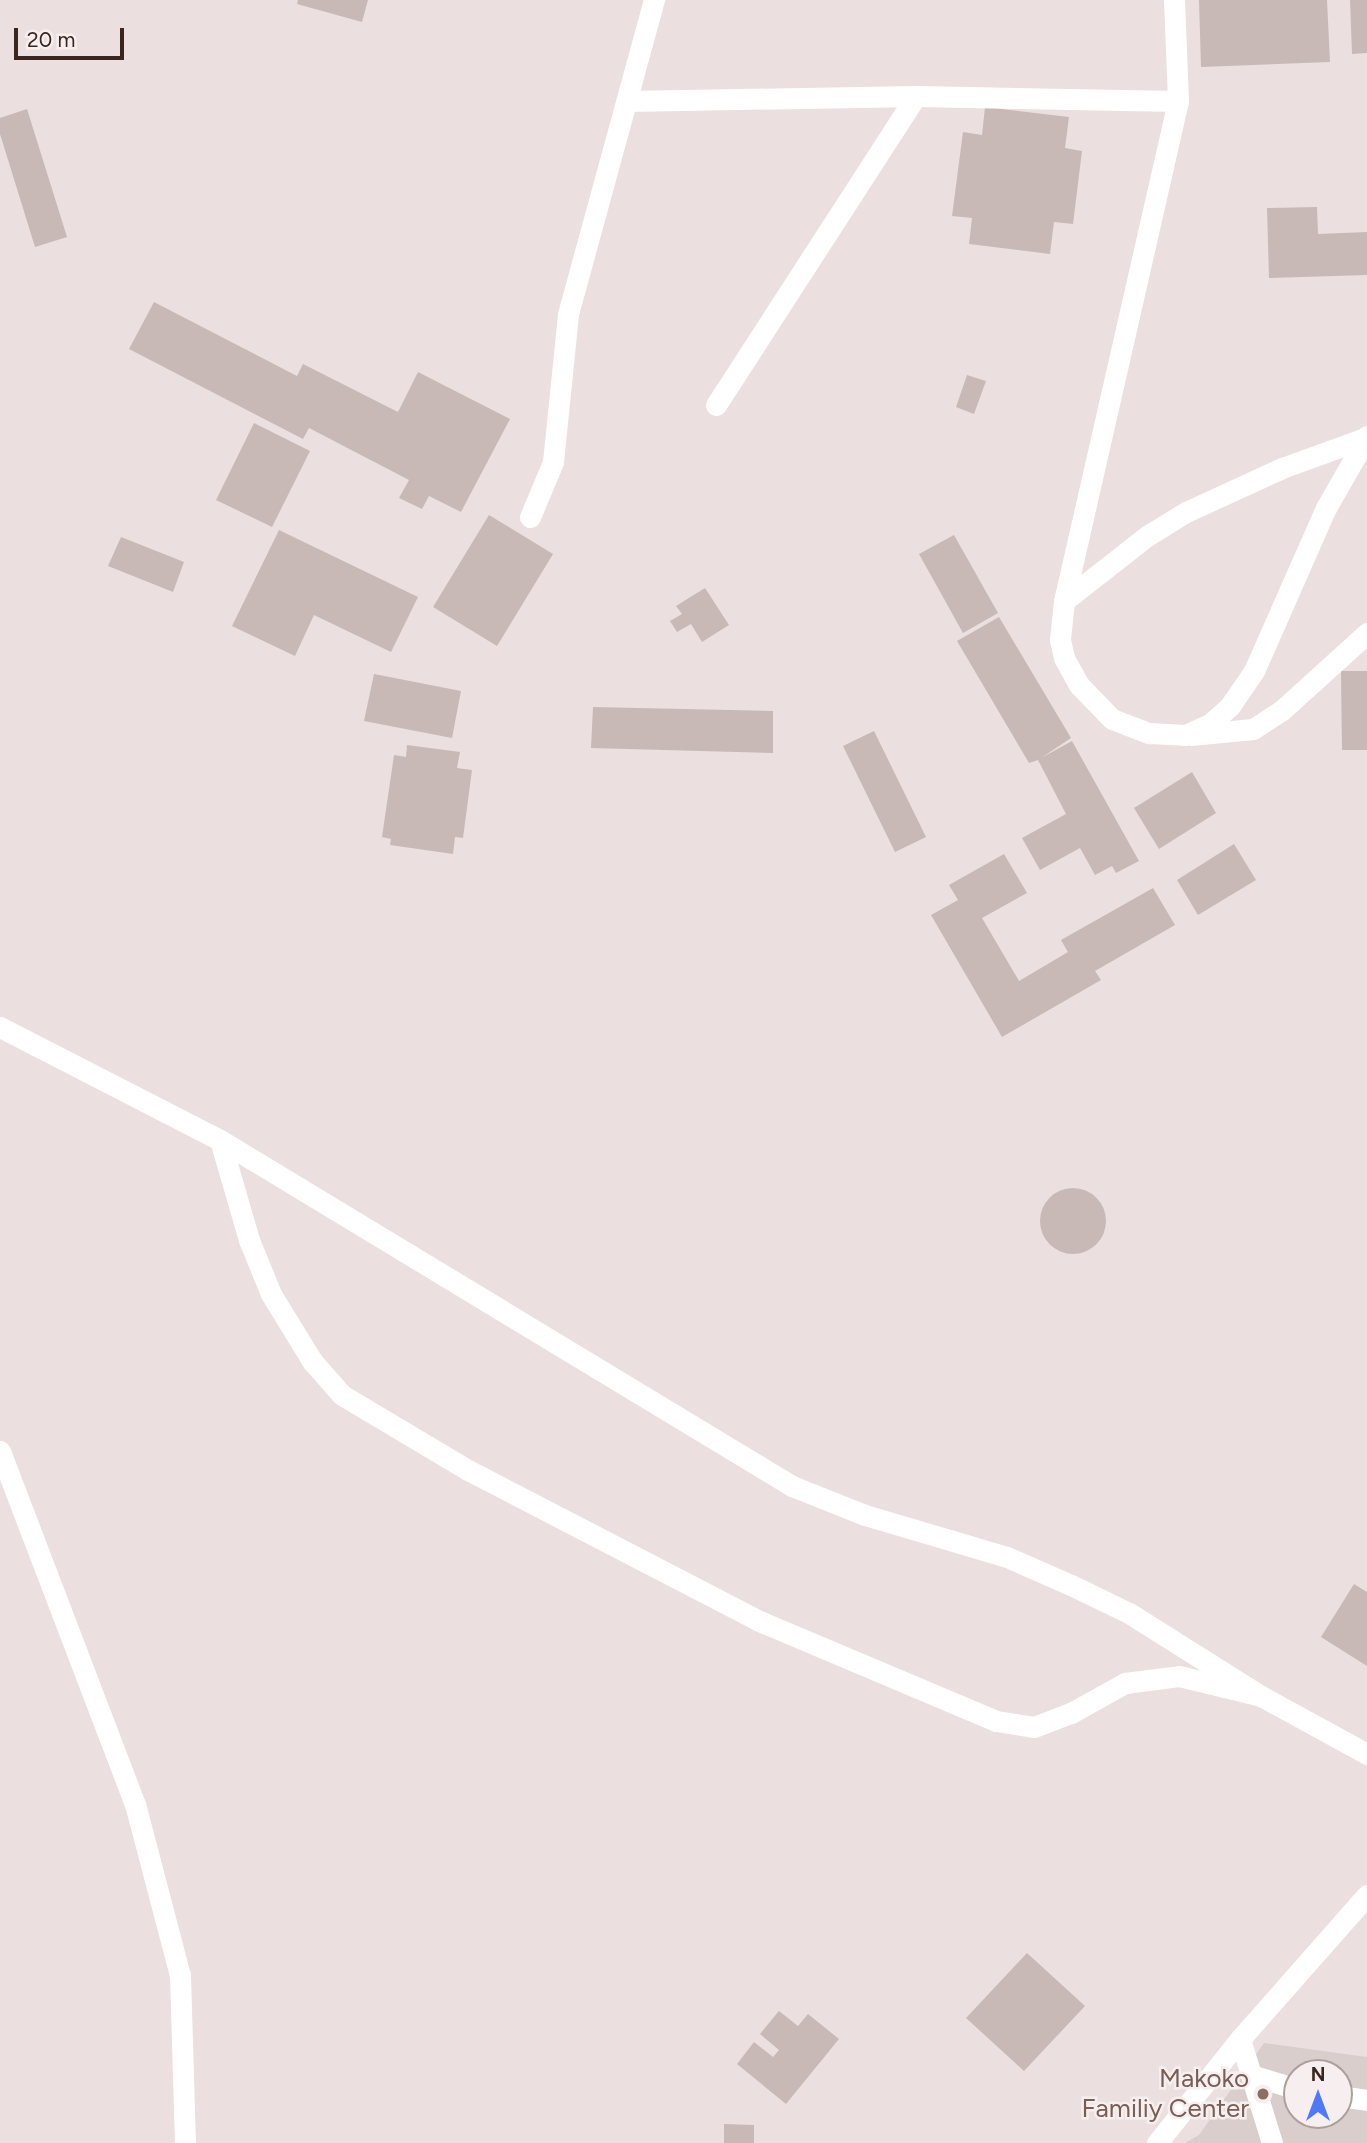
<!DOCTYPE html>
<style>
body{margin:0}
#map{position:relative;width:1367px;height:2143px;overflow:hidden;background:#ebdfdf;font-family:Figtree,sans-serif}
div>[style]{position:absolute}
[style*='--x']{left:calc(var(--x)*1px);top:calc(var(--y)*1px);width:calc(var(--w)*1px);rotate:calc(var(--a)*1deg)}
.built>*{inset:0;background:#dacecd}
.building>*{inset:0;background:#c8b9b7}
.round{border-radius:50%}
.minor>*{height:21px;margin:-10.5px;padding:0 10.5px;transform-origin:10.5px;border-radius:10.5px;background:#fff}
.dots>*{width:19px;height:19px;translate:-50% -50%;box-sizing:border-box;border:4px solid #f7efef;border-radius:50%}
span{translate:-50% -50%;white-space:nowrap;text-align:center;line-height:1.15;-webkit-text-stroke:5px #f7efef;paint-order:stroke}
.education-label{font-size:26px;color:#785e54}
.right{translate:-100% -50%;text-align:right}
.north{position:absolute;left:1283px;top:2059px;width:70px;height:70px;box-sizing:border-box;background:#f7efef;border:2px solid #ac9f9c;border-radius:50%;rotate:0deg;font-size:19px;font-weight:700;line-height:28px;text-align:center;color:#3b261f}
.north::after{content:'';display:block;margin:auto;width:24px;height:32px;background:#5179f7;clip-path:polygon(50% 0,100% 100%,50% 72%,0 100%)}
.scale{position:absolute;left:14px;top:28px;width:110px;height:32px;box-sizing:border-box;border:4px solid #3b261f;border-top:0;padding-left:9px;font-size:21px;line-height:24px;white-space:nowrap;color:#3b261f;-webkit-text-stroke:5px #f7efef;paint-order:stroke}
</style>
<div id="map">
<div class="built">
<i style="clip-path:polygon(evenodd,1264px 2043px,1367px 2057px,1367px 2143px,1185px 2143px,1199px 2135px,1264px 2043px,1297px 2073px,1339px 2073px,1339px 2115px,1297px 2115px,1297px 2073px)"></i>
</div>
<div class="building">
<i style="clip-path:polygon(298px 0,368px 0,362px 22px,297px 4px)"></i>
<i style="clip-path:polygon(1199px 0,1327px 0,1330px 62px,1201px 67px)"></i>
<i style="clip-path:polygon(1350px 0,1367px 0,1367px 53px,1352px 54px)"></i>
<i style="clip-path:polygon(985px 107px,1069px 117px,1065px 148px,1082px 151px,1073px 224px,1054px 222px,1050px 254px,969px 244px,972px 218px,952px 216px,963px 132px,982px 135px)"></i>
<i style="clip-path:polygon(27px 109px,67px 237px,35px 247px,0 134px,0 118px)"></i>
<i style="clip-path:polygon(1317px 207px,1318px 234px,1367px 232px,1367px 275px,1269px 278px,1267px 208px)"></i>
<i style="clip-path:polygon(154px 302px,297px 376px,303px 364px,398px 412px,418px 372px,510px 419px,461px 512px,429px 496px,422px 509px,399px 498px,409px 480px,309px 428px,303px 439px,129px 349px)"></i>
<i style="clip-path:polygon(967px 375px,986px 381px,974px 414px,956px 407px)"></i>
<i style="clip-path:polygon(254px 423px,310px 451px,272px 527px,216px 500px)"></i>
<i style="clip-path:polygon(489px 515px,553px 554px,497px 646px,433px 607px)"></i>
<i style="clip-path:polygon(279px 530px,418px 597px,391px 652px,314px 615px,295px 656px,232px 626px)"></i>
<i style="clip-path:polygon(954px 535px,998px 613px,963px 633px,919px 554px)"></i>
<i style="clip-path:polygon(121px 537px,184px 562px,173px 592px,108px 566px)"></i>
<i style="clip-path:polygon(705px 588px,729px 625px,702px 642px,691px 624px,677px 632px,670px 621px,682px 614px,676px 606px)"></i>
<i style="clip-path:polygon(999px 617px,1071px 738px,1041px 758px,1072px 741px,1139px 861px,1116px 873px,1112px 866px,1095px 875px,1080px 848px,1040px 870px,1022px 838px,1066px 814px,1038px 760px,1029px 763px,957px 641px)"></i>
<i style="clip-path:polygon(1341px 671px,1367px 671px,1367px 750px,1342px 750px)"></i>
<i style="clip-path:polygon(374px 674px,461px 691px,452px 738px,364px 721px)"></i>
<i style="clip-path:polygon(593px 707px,773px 711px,773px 753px,591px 748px)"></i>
<i style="clip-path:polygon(874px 731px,926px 837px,895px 852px,843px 746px)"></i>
<i style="clip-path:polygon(407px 745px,460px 752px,457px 768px,472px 770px,463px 838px,455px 837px,453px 854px,390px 845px,391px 839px,382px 837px,394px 755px,406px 757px)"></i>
<i style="clip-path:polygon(1192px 772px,1216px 813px,1159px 849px,1134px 808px)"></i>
<i style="clip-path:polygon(1234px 844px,1256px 880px,1198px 915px,1177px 880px)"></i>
<i style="clip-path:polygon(1004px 854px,1027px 893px,982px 918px,1019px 981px,1068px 952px,1061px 940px,1153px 888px,1175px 925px,1095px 971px,1101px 980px,1002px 1037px,931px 915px,958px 900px,949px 885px)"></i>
<i class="round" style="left:1040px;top:1188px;width:66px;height:66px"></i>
<i style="clip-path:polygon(1354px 1584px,1367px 1592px,1367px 1666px,1321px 1637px)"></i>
<i style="clip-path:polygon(1027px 1953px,1085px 2006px,1024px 2071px,966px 2018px)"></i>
<i style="clip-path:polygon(779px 2011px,798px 2026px,808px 2014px,839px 2039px,786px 2104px,737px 2064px,754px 2042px,773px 2057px,779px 2050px,760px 2034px)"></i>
<i style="clip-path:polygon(724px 2124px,754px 2125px,754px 2143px,724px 2143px)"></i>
</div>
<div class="minor">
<i style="--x:1174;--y:0;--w:101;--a:87.7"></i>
<i style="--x:1178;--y:101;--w:513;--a:102.84"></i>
<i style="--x:1064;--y:601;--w:39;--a:96"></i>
<i style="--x:1060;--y:640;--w:18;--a:77"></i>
<i style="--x:1064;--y:658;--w:31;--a:61"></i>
<i style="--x:1079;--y:685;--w:47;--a:45.9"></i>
<i style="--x:1112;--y:719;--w:40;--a:21"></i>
<i style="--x:1149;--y:733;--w:36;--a:3"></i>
<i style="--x:1185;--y:735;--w:27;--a:-24"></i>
<i style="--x:1210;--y:724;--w:27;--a:-42"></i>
<i style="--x:1230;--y:706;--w:42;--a:-55.6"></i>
<i style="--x:1254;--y:671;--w:178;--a:-66.2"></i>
<i style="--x:1326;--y:508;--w:83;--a:-60.3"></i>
<i style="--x:627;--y:101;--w:289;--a:-1"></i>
<i style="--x:916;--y:96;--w:262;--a:1.1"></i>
<i style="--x:716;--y:405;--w:368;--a:-57.1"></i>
<i style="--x:530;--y:517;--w:60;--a:-67.3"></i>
<i style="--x:553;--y:462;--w:149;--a:-84.2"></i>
<i style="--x:568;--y:314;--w:326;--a:-74.7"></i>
<i style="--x:1064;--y:601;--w:105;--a:-38.1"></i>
<i style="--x:1147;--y:536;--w:46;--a:-31.6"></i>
<i style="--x:1186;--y:512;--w:106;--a:-24.6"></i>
<i style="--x:1282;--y:468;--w:88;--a:-19.9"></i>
<i style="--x:1191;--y:735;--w:62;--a:-5.5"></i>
<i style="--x:1253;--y:729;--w:33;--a:-33"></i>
<i style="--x:1281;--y:711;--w:116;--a:-42.2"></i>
<i style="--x:0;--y:1027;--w:247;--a:27.2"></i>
<i style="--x:220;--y:1140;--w:669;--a:31.17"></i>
<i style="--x:792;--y:1486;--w:79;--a:21.7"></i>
<i style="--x:865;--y:1515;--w:148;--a:16.5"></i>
<i style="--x:1007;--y:1557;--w:70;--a:23.6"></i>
<i style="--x:1071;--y:1585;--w:64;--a:25.8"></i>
<i style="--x:1129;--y:1613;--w:156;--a:32.2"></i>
<i style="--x:220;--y:1140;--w:104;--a:73.8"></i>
<i style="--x:249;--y:1240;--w:58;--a:67.8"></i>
<i style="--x:271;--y:1294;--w:79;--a:58.5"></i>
<i style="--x:312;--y:1361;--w:45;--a:48.6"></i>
<i style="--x:342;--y:1395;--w:147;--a:30.8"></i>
<i style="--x:468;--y:1470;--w:326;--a:27.4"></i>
<i style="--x:757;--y:1620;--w:259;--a:22.9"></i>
<i style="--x:996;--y:1721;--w:38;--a:9"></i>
<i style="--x:1034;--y:1727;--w:40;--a:-21"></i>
<i style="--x:1071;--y:1713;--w:62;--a:-29.1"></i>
<i style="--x:1125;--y:1683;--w:54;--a:-7.4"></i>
<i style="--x:1179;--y:1676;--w:84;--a:13.7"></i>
<i style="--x:1261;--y:1696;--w:121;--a:28.7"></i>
<i style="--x:0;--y:1451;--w:378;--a:69.1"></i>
<i style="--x:135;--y:1804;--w:177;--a:75.3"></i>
<i style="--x:180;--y:1975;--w:168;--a:88.3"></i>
<i style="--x:1240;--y:2039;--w:109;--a:72.9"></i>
<i style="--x:1251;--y:2075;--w:48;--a:16.9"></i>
<i style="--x:1339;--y:2096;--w:28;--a:8"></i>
<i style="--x:1157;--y:2143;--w:133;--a:-51.4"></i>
<i style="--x:1240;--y:2039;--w:192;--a:-48.6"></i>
</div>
<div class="dots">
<i style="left:1263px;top:2094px;background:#8d6e63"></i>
</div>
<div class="education-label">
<span class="right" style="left:1249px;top:2094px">Makoko<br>Familiy Center</span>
</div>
<div class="north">N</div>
<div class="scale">20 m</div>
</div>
